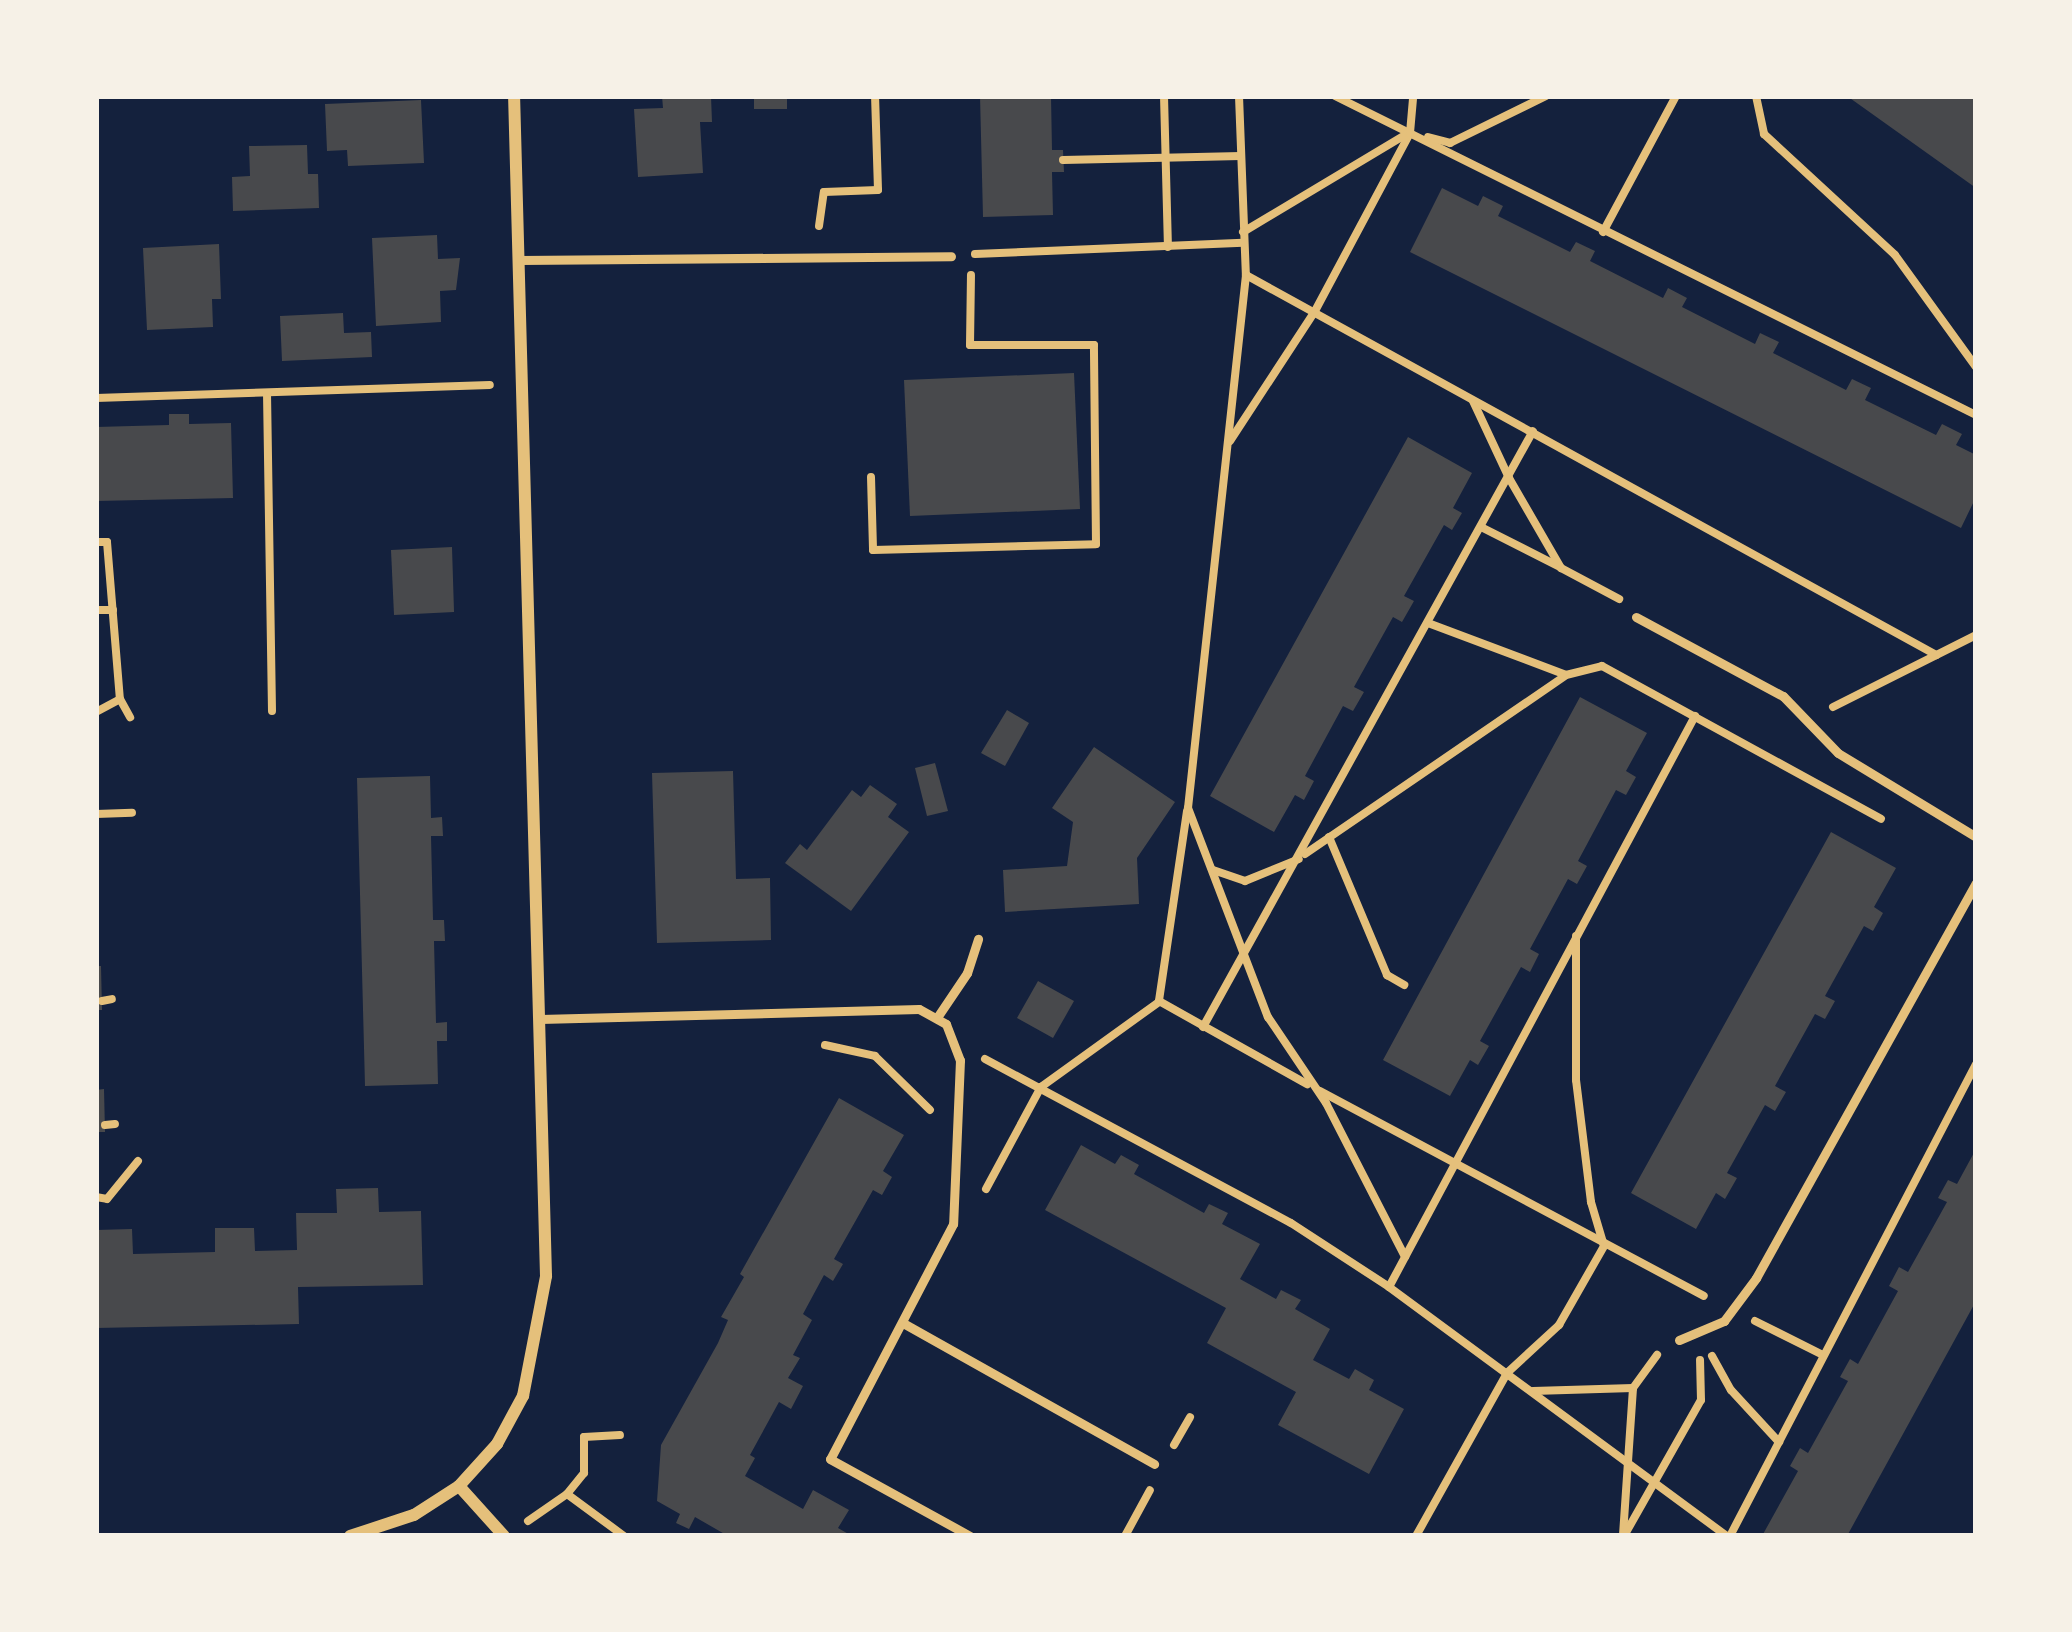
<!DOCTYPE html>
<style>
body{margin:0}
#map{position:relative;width:2072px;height:1632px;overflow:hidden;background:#14213d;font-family:Commissioner,sans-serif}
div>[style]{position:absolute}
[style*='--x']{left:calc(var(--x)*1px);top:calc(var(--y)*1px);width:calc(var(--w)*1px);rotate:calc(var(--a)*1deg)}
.building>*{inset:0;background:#48494c}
.path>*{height:8px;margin:-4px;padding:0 4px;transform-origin:4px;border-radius:4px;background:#e5c07b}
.service>*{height:9px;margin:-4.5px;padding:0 4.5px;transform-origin:4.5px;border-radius:4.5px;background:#e5c07b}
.minor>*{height:12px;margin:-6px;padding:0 6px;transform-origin:6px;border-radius:6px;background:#e5c07b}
span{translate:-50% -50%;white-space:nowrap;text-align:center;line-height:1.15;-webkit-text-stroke:10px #f6f1e7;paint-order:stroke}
.frame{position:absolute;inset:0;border:99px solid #f6f1e7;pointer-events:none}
</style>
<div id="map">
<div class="building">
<i style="clip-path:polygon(662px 96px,711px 96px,712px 122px,700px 122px,703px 173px,638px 177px,634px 109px,663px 108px)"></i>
<i style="clip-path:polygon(754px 96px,787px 96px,787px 109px,754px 109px)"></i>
<i style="clip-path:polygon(980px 96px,1051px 96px,1052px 150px,1063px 150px,1064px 172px,1052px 172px,1053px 215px,983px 217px)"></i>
<i style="clip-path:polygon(1847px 96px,1976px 96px,1976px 188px)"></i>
<i style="clip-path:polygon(421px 100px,424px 163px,348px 166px,347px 150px,327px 151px,325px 104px)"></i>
<i style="clip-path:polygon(307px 145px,308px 174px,318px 174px,319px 208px,233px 211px,232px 177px,250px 176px,249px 146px)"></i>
<i style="clip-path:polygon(1442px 188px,1478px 206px,1483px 196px,1503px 206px,1498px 216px,1570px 252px,1576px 242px,1595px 251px,1590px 261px,1663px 298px,1668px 288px,1687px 298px,1682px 307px,1755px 344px,1760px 333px,1779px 342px,1773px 353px,1846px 390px,1852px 379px,1871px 388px,1865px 400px,1936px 435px,1942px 424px,1962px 434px,1956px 445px,1976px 455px,1976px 497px,1961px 528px,1410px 252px)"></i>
<i style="clip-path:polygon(437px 235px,438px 259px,460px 258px,456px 290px,440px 291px,441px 322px,376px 326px,372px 238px)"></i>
<i style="clip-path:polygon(219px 244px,221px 299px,212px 299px,213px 327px,147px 330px,143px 248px)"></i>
<i style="clip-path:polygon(343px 313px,344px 333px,371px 332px,372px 357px,282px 361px,280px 316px)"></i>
<i style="clip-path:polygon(1074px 373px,1080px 509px,910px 516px,904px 380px)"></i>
<i style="clip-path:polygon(169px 414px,189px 414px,189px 424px,231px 423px,233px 498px,96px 501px,96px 427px,169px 425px)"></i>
<i style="clip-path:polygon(1408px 437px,1472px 473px,1453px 508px,1462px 513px,1452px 530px,1444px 525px,1404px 596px,1414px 601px,1402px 622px,1393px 617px,1354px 687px,1364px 692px,1353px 711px,1343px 706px,1305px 776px,1314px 781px,1304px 800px,1295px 795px,1274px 832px,1210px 796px)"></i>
<i style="clip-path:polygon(452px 547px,454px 612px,394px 615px,391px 550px)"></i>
<i style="clip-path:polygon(1580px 697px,1647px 733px,1626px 771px,1636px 777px,1626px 795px,1616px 790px,1578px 861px,1587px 866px,1577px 884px,1568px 879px,1530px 949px,1539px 954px,1530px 972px,1521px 967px,1480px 1041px,1489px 1046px,1478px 1065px,1470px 1060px,1450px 1096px,1383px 1060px)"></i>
<i style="clip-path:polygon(1007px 710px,1029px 723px,1005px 766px,981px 753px)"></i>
<i style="clip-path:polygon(1094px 747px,1175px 802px,1137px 858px,1139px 904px,1005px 912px,1003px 870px,1067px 866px,1073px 822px,1052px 808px)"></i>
<i style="clip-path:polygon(935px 763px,948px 811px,927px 816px,915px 768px)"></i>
<i style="clip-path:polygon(733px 771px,736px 879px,770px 878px,771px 940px,657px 943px,652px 773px)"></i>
<i style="clip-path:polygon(430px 776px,431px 818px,442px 817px,443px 836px,431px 836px,433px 920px,444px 920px,445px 941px,434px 941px,436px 1023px,447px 1022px,447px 1041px,437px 1041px,438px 1084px,365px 1086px,357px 778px)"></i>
<i style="clip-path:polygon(870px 785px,897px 804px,888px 817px,909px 832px,851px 911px,785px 863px,800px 844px,807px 850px,852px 790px,861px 797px)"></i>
<i style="clip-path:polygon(1831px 832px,1896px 868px,1874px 907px,1883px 913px,1873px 931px,1864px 926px,1825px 996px,1835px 1001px,1825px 1019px,1815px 1014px,1775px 1086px,1786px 1092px,1775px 1111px,1765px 1105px,1727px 1173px,1737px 1178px,1725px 1199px,1716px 1193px,1696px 1229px,1631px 1193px)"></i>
<i style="clip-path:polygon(96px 966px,101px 966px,102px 1010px,96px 1010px)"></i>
<i style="clip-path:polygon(1038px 981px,1074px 1001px,1053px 1038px,1017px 1018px)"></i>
<i style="clip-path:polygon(104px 1089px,105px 1132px,96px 1132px,96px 1090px)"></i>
<i style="clip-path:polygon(839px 1098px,904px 1135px,883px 1171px,892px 1177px,882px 1195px,873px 1190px,834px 1259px,843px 1264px,833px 1281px,824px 1275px,803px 1314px,812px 1320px,793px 1355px,800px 1358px,788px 1378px,803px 1386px,791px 1409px,779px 1402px,750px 1455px,755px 1458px,745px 1476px,803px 1509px,813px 1490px,849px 1510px,838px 1528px,852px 1536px,728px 1536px,695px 1517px,689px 1529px,676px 1523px,680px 1514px,657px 1501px,661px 1445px,718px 1343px,728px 1320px,721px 1317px,744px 1277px,740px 1274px)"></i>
<i style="clip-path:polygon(1081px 1145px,1115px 1164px,1121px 1155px,1139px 1165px,1134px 1174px,1204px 1213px,1209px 1204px,1228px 1213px,1222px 1224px,1260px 1244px,1240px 1279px,1276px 1299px,1281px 1290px,1301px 1300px,1295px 1309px,1330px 1329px,1313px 1360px,1349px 1379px,1355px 1369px,1374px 1380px,1369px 1390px,1404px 1409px,1369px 1474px,1278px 1425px,1296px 1392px,1207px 1343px,1226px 1308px,1045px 1210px)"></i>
<i style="clip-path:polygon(1976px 1149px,1976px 1301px,1847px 1536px,1762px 1536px,1798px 1471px,1790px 1466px,1800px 1448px,1808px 1453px,1848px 1381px,1840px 1377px,1850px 1359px,1858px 1364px,1898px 1291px,1889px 1286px,1899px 1267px,1908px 1272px,1947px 1202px,1938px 1198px,1948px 1180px,1957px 1184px)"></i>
<i style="clip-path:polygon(378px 1188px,379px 1212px,421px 1211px,423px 1285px,298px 1287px,299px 1324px,96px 1328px,96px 1230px,132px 1229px,133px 1254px,215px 1252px,215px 1228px,254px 1228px,255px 1251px,297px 1250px,296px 1213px,337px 1213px,336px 1189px)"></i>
</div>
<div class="path">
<i style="--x:1164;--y:96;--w:151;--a:88.5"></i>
<i style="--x:1239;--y:96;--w:179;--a:87.8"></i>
<i style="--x:1246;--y:275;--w:536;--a:96.21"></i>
<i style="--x:1188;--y:808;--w:224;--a:69.1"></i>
<i style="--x:1268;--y:1017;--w:104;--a:56"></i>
<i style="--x:1326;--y:1103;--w:173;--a:62.8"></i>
<i style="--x:1335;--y:96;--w:716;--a:26.46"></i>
<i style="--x:1756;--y:96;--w:39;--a:78"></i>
<i style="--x:1764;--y:134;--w:178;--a:42.7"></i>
<i style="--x:1895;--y:255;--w:138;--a:54.1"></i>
<i style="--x:1428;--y:137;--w:23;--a:15"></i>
<i style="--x:1450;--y:143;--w:107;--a:-26.1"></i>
<i style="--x:1063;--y:160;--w:178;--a:-1.3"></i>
<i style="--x:819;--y:226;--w:34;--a:-82"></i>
<i style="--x:824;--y:192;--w:54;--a:-2.1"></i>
<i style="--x:878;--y:190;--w:94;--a:-91.8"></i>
<i style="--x:1243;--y:232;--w:191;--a:-30.9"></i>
<i style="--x:1603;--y:232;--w:154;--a:-61.8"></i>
<i style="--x:975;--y:254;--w:268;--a:-2.4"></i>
<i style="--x:1246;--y:275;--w:788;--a:28.84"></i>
<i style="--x:267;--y:393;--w:318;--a:89.1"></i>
<i style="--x:96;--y:398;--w:394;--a:-1.9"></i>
<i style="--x:1473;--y:401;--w:85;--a:64.9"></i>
<i style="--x:1509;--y:478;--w:104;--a:60"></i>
<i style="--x:1561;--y:568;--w:66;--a:28.1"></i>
<i style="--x:1230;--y:441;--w:155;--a:-56.8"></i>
<i style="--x:1315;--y:311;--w:202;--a:-61.9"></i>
<i style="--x:1410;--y:133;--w:37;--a:-85"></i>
<i style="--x:871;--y:477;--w:73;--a:88.4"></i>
<i style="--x:873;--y:550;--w:223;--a:-1.5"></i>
<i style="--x:1096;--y:544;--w:199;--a:-90.6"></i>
<i style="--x:1094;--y:345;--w:124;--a:180"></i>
<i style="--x:970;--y:345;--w:70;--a:-89.2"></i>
<i style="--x:1481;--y:527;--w:89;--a:26.9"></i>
<i style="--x:96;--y:542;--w:11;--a:0"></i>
<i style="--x:107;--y:542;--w:158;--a:85.3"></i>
<i style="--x:120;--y:699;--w:21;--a:61"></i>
<i style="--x:96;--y:610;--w:17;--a:0"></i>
<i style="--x:1428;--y:623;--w:147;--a:20.6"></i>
<i style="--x:1566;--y:675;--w:37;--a:-14"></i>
<i style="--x:1602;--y:666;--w:318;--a:28.7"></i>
<i style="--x:1833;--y:707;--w:160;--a:-26.7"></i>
<i style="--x:96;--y:712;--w:27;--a:-28"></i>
<i style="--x:1187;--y:811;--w:192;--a:98.4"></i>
<i style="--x:1159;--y:1001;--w:170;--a:29.3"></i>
<i style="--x:96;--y:814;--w:36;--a:-2"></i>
<i style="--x:1329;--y:837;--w:150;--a:67.2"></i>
<i style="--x:1387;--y:975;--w:20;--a:30"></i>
<i style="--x:1305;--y:854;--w:315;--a:-34.4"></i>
<i style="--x:1213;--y:870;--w:34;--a:19"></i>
<i style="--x:1245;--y:881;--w:58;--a:-22.2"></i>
<i style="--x:102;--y:1001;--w:10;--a:-11"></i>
<i style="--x:1203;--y:1027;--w:681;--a:-61.03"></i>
<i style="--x:825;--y:1045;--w:51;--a:12.4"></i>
<i style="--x:875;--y:1056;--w:77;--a:44.5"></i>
<i style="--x:985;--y:1059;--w:347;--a:28.2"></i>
<i style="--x:1291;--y:1223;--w:117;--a:33.1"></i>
<i style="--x:1389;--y:1287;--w:420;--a:36.4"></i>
<i style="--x:1320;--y:1091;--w:435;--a:28.1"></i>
<i style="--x:105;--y:1125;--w:10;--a:-6"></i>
<i style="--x:986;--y:1189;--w:116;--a:-61.7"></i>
<i style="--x:1041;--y:1087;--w:145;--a:-35.8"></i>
<i style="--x:96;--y:1197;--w:11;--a:10"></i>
<i style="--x:107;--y:1199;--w:49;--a:-50.8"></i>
<i style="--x:1389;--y:1287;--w:648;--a:-61.81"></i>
<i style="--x:1755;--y:1321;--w:76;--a:26.6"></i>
<i style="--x:1712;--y:1356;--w:39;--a:61"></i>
<i style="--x:1731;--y:1390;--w:71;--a:47.3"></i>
<i style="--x:1533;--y:1391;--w:100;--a:-1.7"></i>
<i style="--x:1174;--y:1445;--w:32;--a:-60"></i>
<i style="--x:567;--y:1494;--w:27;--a:-51"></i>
<i style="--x:584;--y:1473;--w:36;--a:-90"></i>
<i style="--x:584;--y:1437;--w:36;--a:-3"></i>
<i style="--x:528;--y:1521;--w:47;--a:-34.7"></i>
<i style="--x:567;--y:1494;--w:71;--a:36.4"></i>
<i style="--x:1623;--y:1535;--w:147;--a:-86.1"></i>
<i style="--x:1633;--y:1388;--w:41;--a:-54"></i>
<i style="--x:1125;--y:1536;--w:52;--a:-61.5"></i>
<i style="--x:1416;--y:1536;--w:187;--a:-60.8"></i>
<i style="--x:1507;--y:1373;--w:71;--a:-42.7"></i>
<i style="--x:1559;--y:1325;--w:91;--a:-60.3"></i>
<i style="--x:1604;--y:1246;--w:46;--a:-106.5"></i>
<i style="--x:1591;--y:1202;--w:123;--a:-97"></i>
<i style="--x:1576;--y:1080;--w:144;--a:-90"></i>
<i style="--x:1624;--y:1536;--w:156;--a:-60.5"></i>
<i style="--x:1701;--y:1400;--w:40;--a:-91.4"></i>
<i style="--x:1730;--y:1536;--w:532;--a:-62.47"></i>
</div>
<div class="service">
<i style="--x:520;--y:260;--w:431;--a:-0.5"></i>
<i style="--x:1636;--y:617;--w:167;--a:28.3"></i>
<i style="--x:1783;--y:696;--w:79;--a:46"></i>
<i style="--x:1838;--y:753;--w:162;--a:31.3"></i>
<i style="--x:938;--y:1016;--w:52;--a:-56"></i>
<i style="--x:967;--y:973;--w:36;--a:-72"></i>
<i style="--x:540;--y:1019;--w:379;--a:-1.5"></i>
<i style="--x:919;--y:1009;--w:31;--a:29"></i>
<i style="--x:946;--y:1024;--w:39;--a:69"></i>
<i style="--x:960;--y:1060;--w:164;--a:92.4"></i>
<i style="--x:953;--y:1224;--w:265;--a:117.6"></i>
<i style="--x:830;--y:1459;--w:160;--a:28.8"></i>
<i style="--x:903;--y:1323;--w:288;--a:29.3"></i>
<i style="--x:1679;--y:1340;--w:49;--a:-22.9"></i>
<i style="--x:1724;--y:1321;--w:54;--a:-53.3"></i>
<i style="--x:1756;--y:1278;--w:452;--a:-60.9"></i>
</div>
<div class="minor">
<i style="--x:459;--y:1486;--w:67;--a:48"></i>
<i style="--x:350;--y:1536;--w:67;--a:-18.2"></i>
<i style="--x:414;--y:1515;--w:54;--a:-32.8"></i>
<i style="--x:459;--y:1486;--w:57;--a:-47.9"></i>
<i style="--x:497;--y:1444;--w:55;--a:-61.6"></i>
<i style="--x:523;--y:1396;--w:122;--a:-79.1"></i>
<i style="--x:546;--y:1276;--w:1180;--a:-91.55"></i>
</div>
<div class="frame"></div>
</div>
